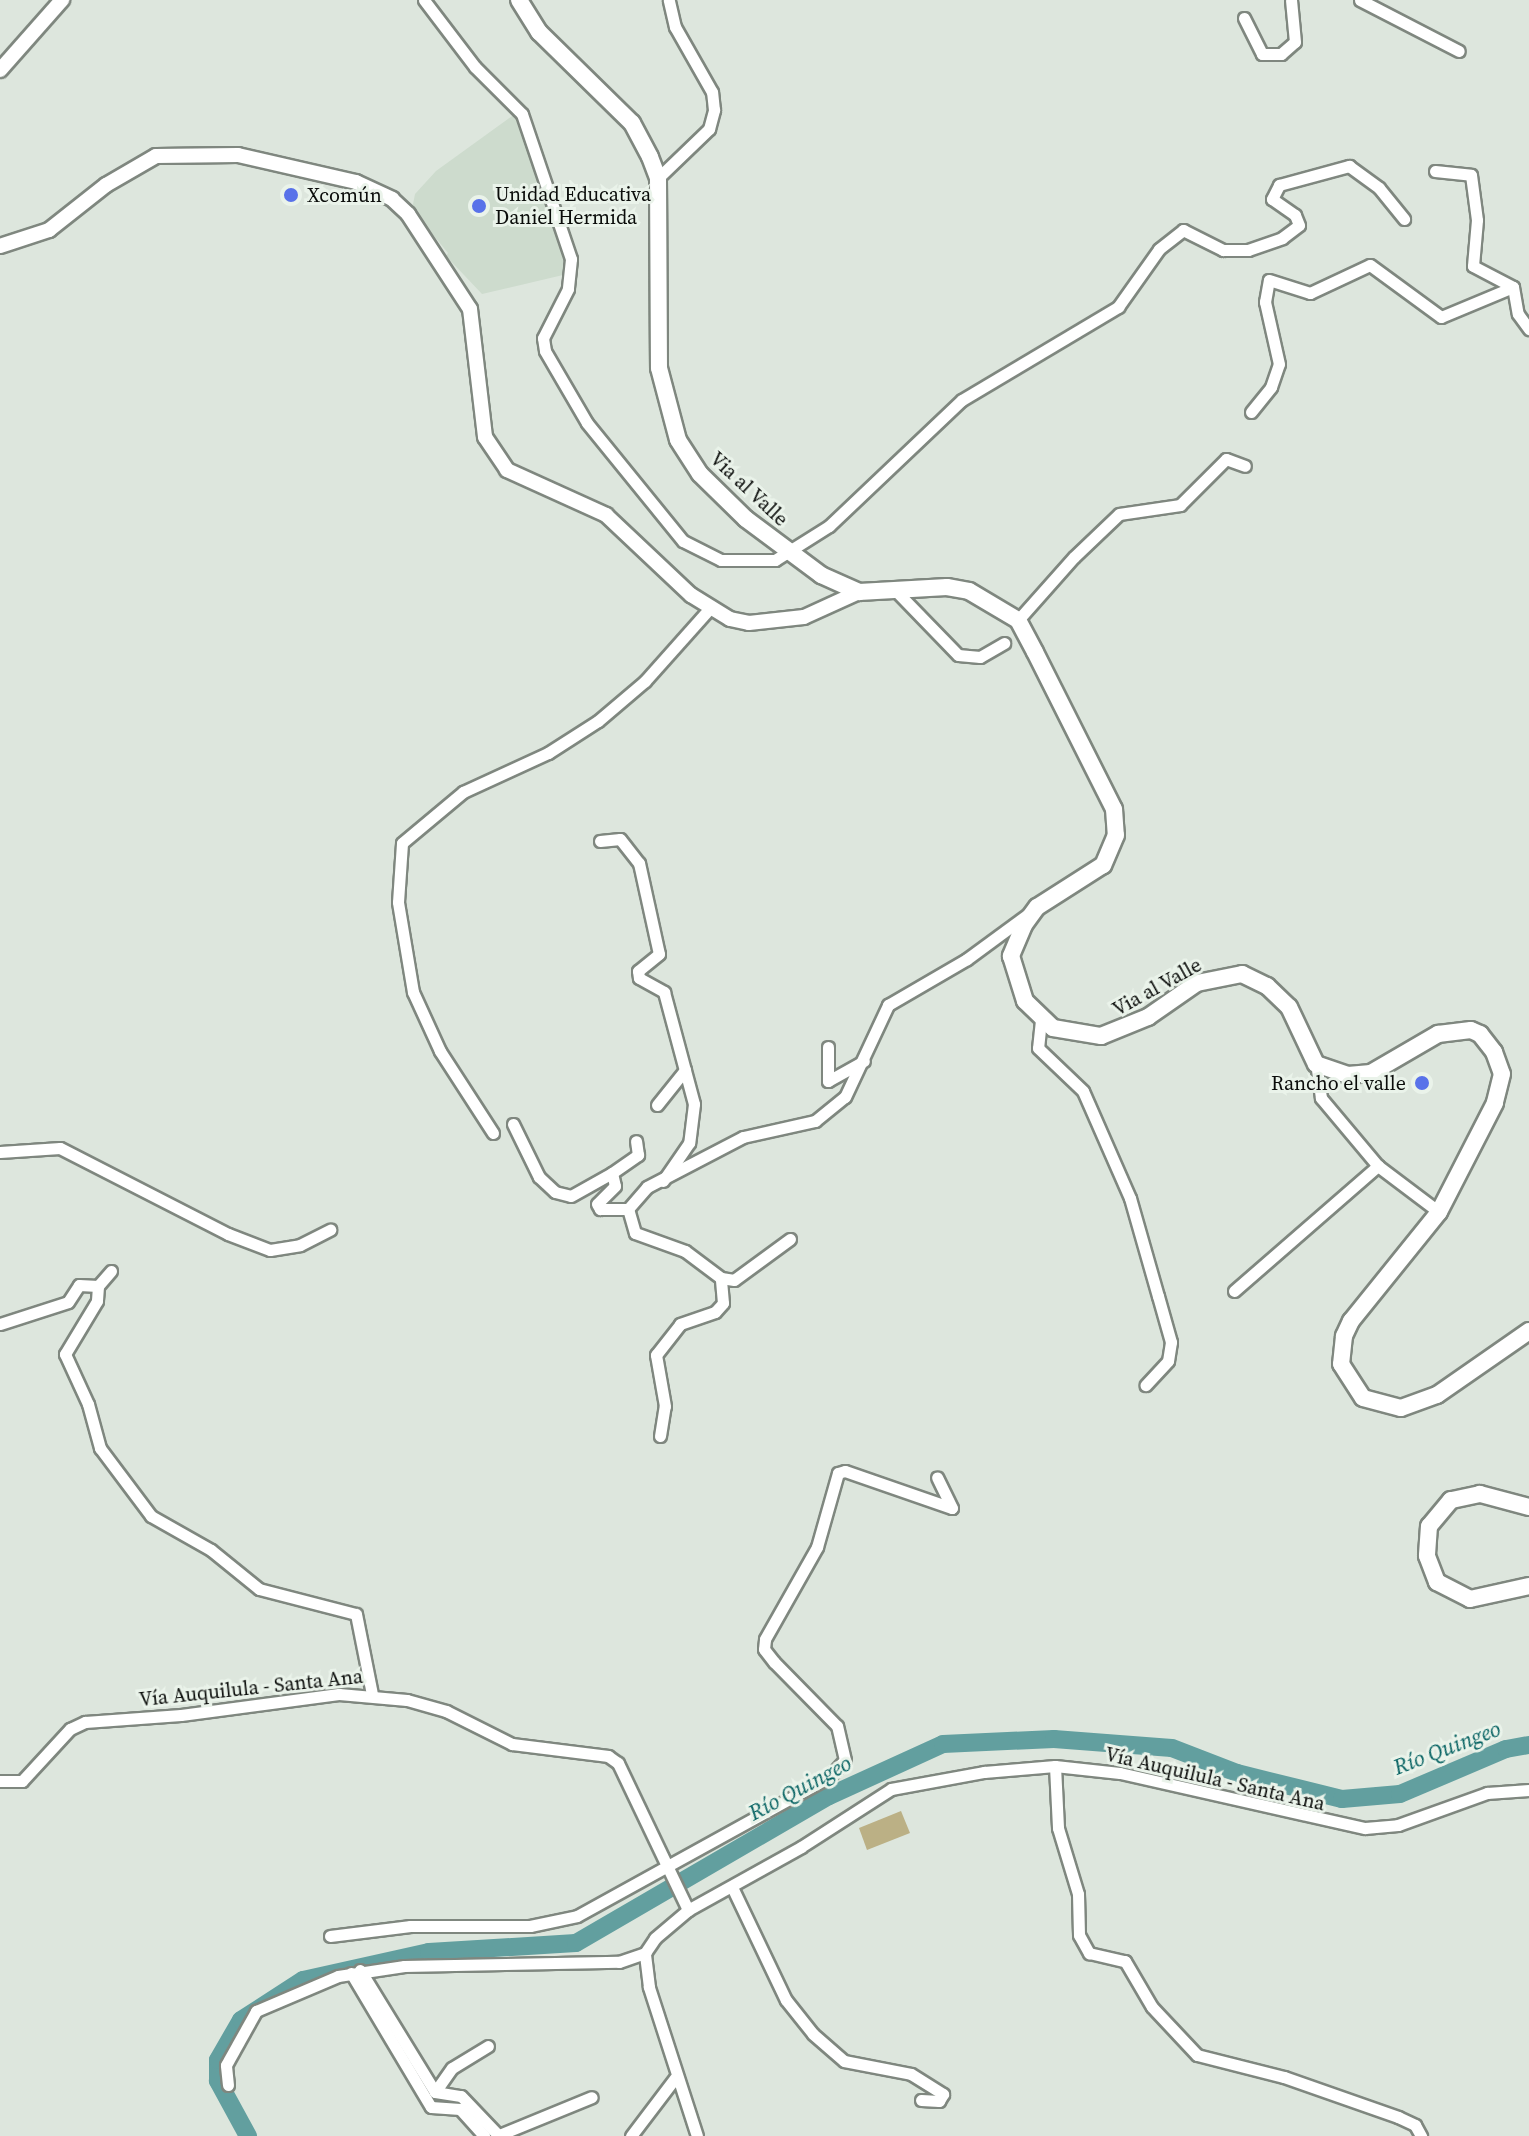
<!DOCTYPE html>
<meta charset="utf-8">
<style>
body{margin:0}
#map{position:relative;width:1529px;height:2136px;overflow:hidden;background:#dde6dd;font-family:"Source Serif 4",serif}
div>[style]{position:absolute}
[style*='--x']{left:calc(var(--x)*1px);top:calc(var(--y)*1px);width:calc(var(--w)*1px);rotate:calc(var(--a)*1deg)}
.built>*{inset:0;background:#cddbcd}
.green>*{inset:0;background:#bbb085}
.river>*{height:18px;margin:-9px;padding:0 9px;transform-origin:9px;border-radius:9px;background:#629f9f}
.roads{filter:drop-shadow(2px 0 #7f877f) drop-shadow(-2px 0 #7f877f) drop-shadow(0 2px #7f877f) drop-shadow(0 -2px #7f877f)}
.minor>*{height:11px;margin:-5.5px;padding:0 5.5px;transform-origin:5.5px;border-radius:5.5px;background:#fff}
.tertiary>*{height:14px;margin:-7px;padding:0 7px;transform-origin:7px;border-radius:7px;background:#fff}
.secondary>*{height:16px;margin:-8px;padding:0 8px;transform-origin:8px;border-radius:8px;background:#fff}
.dots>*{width:22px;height:22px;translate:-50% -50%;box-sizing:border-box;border:4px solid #eaf3ea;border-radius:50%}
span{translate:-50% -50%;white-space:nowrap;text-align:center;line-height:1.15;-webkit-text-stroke:6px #eaf3ea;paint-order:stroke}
.poi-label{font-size:20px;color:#0a0c0a}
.left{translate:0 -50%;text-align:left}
.right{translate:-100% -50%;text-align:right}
.street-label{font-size:20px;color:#0a0c0a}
.water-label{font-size:22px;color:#036060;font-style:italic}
</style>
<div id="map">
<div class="built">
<i style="clip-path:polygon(515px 114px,567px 262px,563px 275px,482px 294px,446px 256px,448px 253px,412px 209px,415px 194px,436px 171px)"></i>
</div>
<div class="green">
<i style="clip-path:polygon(901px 1811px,910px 1833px,867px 1850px,859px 1828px)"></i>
</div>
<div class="river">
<i style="--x:248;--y:2136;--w:63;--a:-118.6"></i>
<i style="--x:218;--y:2081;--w:21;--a:-90"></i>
<i style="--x:218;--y:2060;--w:46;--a:-60.1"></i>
<i style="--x:241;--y:2020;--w:74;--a:-32.8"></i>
<i style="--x:303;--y:1980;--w:129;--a:-12.5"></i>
<i style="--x:429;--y:1952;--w:147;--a:-3.5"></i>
<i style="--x:576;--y:1943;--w:293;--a:-30.2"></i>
<i style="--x:829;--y:1796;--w:125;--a:-24.5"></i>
<i style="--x:943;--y:1744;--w:111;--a:-2.6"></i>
<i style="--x:1054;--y:1739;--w:118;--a:4.4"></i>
<i style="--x:1172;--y:1748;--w:70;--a:21"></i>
<i style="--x:1237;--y:1773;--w:108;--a:13.9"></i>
<i style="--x:1342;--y:1799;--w:58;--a:-4.9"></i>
<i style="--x:1400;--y:1794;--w:115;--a:-23"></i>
<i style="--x:1506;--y:1749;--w:23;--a:-10"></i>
</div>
<div class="roads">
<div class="minor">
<i style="--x:424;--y:0;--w:84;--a:52.7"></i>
<i style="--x:475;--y:67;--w:66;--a:45"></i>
<i style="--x:522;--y:114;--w:153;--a:71.3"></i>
<i style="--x:571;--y:259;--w:30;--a:96"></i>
<i style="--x:568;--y:289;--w:55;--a:117"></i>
<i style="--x:543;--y:338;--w:13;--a:81"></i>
<i style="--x:545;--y:351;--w:83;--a:59.7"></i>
<i style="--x:587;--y:423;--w:152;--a:50.9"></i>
<i style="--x:683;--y:541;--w:42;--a:26.6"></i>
<i style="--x:721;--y:560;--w:54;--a:0"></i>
<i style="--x:775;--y:560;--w:64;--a:-32.2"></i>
<i style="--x:829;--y:526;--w:183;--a:-43.5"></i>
<i style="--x:962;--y:400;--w:182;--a:-30.8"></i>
<i style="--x:1118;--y:307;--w:71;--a:-54.7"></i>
<i style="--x:1159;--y:249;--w:31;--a:-38"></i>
<i style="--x:1183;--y:230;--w:45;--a:26.6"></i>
<i style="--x:1223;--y:250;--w:25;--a:0"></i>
<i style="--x:1248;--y:250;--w:36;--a:-19"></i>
<i style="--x:1282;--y:238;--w:21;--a:-37"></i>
<i style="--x:1299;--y:225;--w:11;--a:-112"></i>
<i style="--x:1295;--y:215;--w:28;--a:-145"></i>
<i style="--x:1272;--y:199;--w:16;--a:-63"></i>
<i style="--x:1279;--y:185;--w:73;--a:-15.2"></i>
<i style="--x:1349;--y:166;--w:37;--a:36"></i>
<i style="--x:1379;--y:188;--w:40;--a:51"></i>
<i style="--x:1360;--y:0;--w:111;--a:27.3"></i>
<i style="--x:1244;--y:18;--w:40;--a:63.4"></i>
<i style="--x:1262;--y:54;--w:19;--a:0"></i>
<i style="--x:1281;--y:54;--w:18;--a:-41"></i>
<i style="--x:1295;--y:42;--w:42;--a:-95.4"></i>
<i style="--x:1435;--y:171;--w:36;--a:6"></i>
<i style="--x:1471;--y:175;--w:45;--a:82.4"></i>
<i style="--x:1477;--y:220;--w:46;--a:95"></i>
<i style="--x:1473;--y:266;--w:45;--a:27.7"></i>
<i style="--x:1513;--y:287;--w:27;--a:80"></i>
<i style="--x:1518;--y:314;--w:19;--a:54"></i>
<i style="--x:658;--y:178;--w:71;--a:-43.9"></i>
<i style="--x:709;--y:129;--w:20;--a:-75"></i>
<i style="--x:714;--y:110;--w:18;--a:-96"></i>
<i style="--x:712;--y:92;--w:75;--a:-119.6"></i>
<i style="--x:675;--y:27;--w:28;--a:-103"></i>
<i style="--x:1251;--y:412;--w:32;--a:-51"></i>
<i style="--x:1271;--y:387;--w:24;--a:-71"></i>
<i style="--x:1279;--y:364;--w:64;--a:-102.7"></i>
<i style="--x:1265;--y:302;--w:22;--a:-80"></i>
<i style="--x:1269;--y:280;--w:43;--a:17.6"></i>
<i style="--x:1310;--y:293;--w:66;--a:-25"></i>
<i style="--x:1370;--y:265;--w:88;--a:36.2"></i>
<i style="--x:1441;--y:317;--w:78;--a:-22.6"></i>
<i style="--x:896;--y:591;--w:89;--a:45.9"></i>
<i style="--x:958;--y:655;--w:22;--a:5"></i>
<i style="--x:980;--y:657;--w:28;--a:-30"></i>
<i style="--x:1018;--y:620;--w:84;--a:-48.4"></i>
<i style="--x:1074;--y:557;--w:62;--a:-43.7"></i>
<i style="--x:1119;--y:514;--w:62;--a:-8.4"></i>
<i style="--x:1180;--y:505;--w:65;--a:-45"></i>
<i style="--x:1226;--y:459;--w:20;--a:20"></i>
<i style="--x:600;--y:841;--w:20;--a:-6"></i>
<i style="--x:620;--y:839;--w:31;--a:52"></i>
<i style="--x:639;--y:863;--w:93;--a:77.6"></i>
<i style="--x:659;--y:954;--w:27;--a:141"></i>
<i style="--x:638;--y:971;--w:7;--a:82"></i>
<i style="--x:639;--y:978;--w:29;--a:29"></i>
<i style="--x:664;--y:992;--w:116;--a:75"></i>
<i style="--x:694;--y:1104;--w:39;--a:97"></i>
<i style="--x:689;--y:1143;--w:46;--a:124.4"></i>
<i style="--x:1041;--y:1020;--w:28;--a:96"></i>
<i style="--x:1038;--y:1048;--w:62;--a:43.7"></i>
<i style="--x:1083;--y:1091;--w:117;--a:66.3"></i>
<i style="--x:1130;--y:1198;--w:102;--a:74.1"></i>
<i style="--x:1158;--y:1296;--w:48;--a:74.2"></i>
<i style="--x:1171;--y:1342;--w:19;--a:99"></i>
<i style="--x:1168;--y:1361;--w:33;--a:133"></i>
<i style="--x:828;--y:1047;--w:34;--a:90"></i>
<i style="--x:828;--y:1081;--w:41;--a:-29.1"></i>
<i style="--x:657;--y:1105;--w:45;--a:-51.3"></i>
<i style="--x:513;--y:1124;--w:59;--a:63.9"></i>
<i style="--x:539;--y:1177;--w:22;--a:43"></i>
<i style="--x:555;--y:1192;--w:16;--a:14"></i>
<i style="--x:571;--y:1196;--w:47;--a:-29.3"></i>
<i style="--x:612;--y:1173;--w:13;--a:77"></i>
<i style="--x:615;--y:1186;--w:25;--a:135"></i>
<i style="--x:597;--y:1204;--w:6;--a:59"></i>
<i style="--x:600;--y:1209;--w:28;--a:0"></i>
<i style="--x:493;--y:1133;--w:98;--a:-122.9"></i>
<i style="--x:440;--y:1051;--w:65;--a:-114.6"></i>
<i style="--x:413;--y:992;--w:91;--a:-99.5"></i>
<i style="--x:398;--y:902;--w:59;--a:-86.1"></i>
<i style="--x:402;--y:843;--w:80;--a:-39.9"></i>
<i style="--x:463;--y:792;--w:94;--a:-24.6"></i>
<i style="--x:548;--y:753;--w:59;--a:-32.6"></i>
<i style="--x:598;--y:721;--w:62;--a:-40.4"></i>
<i style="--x:645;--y:681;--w:98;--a:-48.3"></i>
<i style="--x:0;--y:1152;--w:60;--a:-3.8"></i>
<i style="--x:60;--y:1148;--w:189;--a:27.1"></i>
<i style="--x:228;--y:1234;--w:45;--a:20.9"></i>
<i style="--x:270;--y:1250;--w:30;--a:-9"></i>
<i style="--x:300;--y:1245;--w:34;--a:-27"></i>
<i style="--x:1378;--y:1166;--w:76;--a:37"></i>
<i style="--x:612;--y:1173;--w:32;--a:-35"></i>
<i style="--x:638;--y:1155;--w:14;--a:-98"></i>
<i style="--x:790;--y:1239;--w:69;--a:143.8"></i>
<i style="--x:734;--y:1280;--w:13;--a:-171"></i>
<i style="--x:721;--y:1278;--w:45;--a:-143.1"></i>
<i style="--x:685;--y:1251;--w:53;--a:-160.2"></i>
<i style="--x:635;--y:1233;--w:25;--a:-106"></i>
<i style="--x:628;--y:1209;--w:29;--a:-49"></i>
<i style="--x:647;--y:1187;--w:108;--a:-27.5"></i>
<i style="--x:743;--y:1137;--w:74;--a:-12.5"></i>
<i style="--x:815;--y:1121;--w:38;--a:-39"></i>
<i style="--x:845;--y:1097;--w:102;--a:-64.9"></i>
<i style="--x:888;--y:1005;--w:91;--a:-30.2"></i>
<i style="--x:967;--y:959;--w:74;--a:-36.3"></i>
<i style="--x:111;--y:1271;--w:20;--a:131"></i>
<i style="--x:98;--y:1286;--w:15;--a:94"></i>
<i style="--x:97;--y:1301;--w:62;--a:121.1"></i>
<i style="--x:65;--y:1354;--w:55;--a:65.3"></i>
<i style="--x:88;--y:1404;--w:46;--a:74.7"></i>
<i style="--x:100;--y:1448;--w:85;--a:53.1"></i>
<i style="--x:151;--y:1516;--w:69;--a:29.5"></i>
<i style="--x:211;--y:1550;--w:62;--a:39.1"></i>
<i style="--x:259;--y:1589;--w:100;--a:14.5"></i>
<i style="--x:356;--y:1614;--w:82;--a:78.7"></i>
<i style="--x:1234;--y:1291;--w:191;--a:-41"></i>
<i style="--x:1378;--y:1166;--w:89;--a:-130"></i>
<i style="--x:1321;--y:1098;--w:34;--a:-98"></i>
<i style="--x:0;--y:1324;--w:71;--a:-17.9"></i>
<i style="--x:68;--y:1302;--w:20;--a:-57"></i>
<i style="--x:79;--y:1285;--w:19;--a:3"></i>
<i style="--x:660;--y:1436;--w:30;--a:-81"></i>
<i style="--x:665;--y:1406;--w:52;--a:-100"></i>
<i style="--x:656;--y:1355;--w:39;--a:-52"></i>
<i style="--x:680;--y:1324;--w:37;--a:-19"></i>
<i style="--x:715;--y:1312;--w:12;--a:-48"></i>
<i style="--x:723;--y:1303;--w:25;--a:-95"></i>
<i style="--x:1055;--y:1766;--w:62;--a:87.2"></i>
<i style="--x:1058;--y:1828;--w:69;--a:73.1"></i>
<i style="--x:1078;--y:1894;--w:41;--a:88.6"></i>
<i style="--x:1079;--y:1935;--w:21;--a:61"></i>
<i style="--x:1089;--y:1953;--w:37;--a:13"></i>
<i style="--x:1125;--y:1961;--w:53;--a:59.6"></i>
<i style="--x:1152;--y:2007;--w:66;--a:46.8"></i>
<i style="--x:1197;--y:2055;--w:90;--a:14.2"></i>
<i style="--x:1284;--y:2077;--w:121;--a:19.3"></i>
<i style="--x:1398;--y:2117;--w:19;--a:25"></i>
<i style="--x:1415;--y:2125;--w:13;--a:61"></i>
<i style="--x:0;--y:1781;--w:22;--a:0"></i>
<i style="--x:22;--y:1781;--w:71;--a:-47.3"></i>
<i style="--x:70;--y:1729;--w:17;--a:-25"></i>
<i style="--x:85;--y:1722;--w:96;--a:-4.2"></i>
<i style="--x:181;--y:1715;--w:159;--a:-7.6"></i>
<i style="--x:339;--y:1694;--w:68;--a:5"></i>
<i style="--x:407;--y:1700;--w:41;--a:15.8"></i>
<i style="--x:446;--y:1711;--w:74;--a:26.6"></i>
<i style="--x:512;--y:1744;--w:97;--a:7.1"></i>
<i style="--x:608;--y:1756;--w:12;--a:35"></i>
<i style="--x:618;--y:1763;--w:163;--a:64.5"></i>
<i style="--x:732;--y:1887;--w:125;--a:64.5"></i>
<i style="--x:786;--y:2000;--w:43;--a:51.5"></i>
<i style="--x:813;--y:2034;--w:41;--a:41.1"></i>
<i style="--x:844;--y:2061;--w:68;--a:11"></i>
<i style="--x:911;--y:2074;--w:38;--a:32"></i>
<i style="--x:943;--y:2094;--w:8;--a:120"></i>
<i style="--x:939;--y:2101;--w:18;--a:-177"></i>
<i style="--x:330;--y:1936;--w:81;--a:-7.1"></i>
<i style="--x:410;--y:1926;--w:120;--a:0"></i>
<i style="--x:530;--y:1926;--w:48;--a:-12"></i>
<i style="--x:577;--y:1916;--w:288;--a:-28.9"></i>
<i style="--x:829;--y:1777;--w:23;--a:-47"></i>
<i style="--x:845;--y:1760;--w:35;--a:-103"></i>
<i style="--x:837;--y:1726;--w:90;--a:-134.5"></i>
<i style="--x:774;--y:1662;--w:16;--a:-128"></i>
<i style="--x:764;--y:1649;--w:10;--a:-84"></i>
<i style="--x:765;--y:1639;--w:106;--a:-60.5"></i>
<i style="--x:817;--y:1547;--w:77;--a:-74.2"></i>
<i style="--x:838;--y:1473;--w:7;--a:-16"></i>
<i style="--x:845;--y:1471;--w:113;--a:19.1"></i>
<i style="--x:952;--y:1508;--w:34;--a:-116"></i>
<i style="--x:360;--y:1970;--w:143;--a:58.4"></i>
<i style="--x:435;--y:2092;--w:26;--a:9"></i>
<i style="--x:461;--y:2096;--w:55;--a:46.5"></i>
<i style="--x:351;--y:1973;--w:156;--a:59.2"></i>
<i style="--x:431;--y:2107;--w:29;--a:4"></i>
<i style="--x:460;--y:2109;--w:36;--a:48"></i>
<i style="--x:228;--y:2085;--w:20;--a:-96"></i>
<i style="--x:226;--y:2065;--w:62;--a:-60.9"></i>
<i style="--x:256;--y:2011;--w:89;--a:-23.1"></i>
<i style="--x:338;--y:1976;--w:67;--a:-8.6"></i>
<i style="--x:404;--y:1966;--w:215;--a:-1.1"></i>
<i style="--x:619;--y:1962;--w:28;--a:-19"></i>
<i style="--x:435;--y:2092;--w:29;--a:-55"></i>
<i style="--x:452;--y:2068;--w:42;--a:-31.4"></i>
<i style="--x:499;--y:2135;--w:100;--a:-22.2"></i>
<i style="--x:631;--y:2136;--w:73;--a:-52.8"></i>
<i style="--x:697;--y:2136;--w:157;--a:-107.9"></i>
<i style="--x:649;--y:1987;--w:34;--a:-97"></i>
<i style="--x:645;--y:1953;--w:18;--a:-56"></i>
<i style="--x:655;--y:1938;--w:43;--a:-40.3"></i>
<i style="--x:688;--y:1910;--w:129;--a:-29.1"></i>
<i style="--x:801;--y:1847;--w:107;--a:-32.8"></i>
<i style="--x:891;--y:1789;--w:95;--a:-10.4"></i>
<i style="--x:984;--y:1772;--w:71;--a:-4.8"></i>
<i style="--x:1055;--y:1766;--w:65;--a:6.1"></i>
<i style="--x:1120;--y:1773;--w:251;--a:12.7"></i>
<i style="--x:1365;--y:1828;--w:33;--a:-5"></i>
<i style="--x:1398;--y:1825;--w:95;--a:-19.8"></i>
<i style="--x:1487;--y:1793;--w:42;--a:-4.1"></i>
</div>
<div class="tertiary">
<i style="--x:0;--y:70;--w:94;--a:-48.5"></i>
<i style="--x:0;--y:246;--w:52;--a:-18.1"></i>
<i style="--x:49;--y:230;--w:73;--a:-38.3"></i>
<i style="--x:106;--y:185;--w:58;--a:-30.1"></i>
<i style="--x:156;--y:156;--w:82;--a:-0.7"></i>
<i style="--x:238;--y:155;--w:121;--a:12.9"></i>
<i style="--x:356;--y:182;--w:40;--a:25"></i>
<i style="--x:392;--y:199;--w:22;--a:43"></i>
<i style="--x:408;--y:214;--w:113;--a:56.9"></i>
<i style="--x:470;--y:309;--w:129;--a:83.3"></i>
<i style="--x:485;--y:437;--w:40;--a:56"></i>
<i style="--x:507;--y:470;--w:109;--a:24.4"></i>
<i style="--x:606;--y:515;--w:117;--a:43.3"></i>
<i style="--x:691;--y:595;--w:46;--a:31.6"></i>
<i style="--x:730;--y:619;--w:19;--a:12"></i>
<i style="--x:749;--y:623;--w:55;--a:-6.2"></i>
<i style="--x:804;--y:617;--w:60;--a:-24.4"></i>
</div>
<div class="secondary">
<i style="--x:519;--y:0;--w:38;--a:58"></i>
<i style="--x:539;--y:32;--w:130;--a:44.4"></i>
<i style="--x:632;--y:123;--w:38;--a:62"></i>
<i style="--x:650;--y:157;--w:22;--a:69"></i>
<i style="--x:658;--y:178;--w:190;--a:89.7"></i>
<i style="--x:659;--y:368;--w:74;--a:75.2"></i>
<i style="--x:678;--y:440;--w:40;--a:57.1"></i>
<i style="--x:700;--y:474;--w:64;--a:44.4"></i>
<i style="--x:746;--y:519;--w:94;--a:36.7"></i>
<i style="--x:821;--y:575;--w:42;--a:24.1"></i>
<i style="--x:859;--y:592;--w:88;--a:-3.3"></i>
<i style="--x:947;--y:587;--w:22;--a:10"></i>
<i style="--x:969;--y:591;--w:57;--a:30.6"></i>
<i style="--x:1018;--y:620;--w:36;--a:62"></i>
<i style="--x:1035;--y:652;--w:176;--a:63.3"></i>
<i style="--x:1114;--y:809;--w:26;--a:86"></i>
<i style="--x:1116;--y:835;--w:33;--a:113"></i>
<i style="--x:1103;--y:865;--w:78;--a:147.5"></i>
<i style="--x:1037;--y:907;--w:22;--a:126"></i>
<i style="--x:1024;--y:925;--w:34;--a:113"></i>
<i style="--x:1011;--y:956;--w:47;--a:72.7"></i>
<i style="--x:1025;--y:1001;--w:39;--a:44"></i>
<i style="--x:1053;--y:1028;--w:49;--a:9.5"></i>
<i style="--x:1101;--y:1036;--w:51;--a:-22"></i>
<i style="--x:1148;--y:1017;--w:60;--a:-34.8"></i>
<i style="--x:1197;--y:983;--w:46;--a:-11.3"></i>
<i style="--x:1242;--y:974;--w:28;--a:26"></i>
<i style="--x:1267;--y:986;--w:30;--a:44"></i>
<i style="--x:1289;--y:1007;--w:63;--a:64.7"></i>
<i style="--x:1316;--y:1064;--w:34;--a:19"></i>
<i style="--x:1348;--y:1075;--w:23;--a:-5"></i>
<i style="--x:1371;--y:1073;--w:78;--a:-30.2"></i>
<i style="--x:1438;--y:1034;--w:33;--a:-7"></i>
<i style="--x:1471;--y:1030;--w:10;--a:24"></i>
<i style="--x:1480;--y:1034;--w:23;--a:52"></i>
<i style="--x:1494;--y:1052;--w:23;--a:70"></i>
<i style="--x:1502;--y:1074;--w:30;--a:104"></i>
<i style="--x:1495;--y:1103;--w:123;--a:117.2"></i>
<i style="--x:1439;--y:1212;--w:140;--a:128.9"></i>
<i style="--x:1351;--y:1321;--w:17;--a:115"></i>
<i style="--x:1344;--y:1336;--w:28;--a:96"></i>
<i style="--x:1341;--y:1364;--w:40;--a:57.1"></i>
<i style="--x:1363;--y:1398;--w:39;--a:15"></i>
<i style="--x:1401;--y:1408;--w:38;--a:-20"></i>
<i style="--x:1437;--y:1395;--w:112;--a:-34.8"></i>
<i style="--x:1529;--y:1507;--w:51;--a:-165.1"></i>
<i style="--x:1480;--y:1494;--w:30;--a:168"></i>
<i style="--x:1451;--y:1500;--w:34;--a:130"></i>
<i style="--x:1429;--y:1526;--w:30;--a:94"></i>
<i style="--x:1427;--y:1556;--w:28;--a:69"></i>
<i style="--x:1437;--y:1582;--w:37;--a:27"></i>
<i style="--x:1470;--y:1599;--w:60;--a:-12.4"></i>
</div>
</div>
<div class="dots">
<i style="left:291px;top:195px;background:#5972e9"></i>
<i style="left:479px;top:206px;background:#5972e9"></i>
<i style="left:1422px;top:1083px;background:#5972e9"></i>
</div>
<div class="poi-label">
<span class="left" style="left:495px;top:206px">Unidad Educativa<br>Daniel Hermida</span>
<span class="left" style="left:307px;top:195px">Xcomún</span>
<span class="right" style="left:1406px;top:1083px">Rancho el valle</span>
</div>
<div class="street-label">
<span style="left:749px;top:489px;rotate:43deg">Via al Valle</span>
<span style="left:1157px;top:987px;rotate:-29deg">Via al Valle</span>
<span style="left:251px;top:1688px;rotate:-6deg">Vía Auquilula - Santa Ana</span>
<span style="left:1215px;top:1779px;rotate:13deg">Vía Auquilula - Santa Ana</span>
</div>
<div class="water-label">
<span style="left:1447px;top:1748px;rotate:-21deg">Río Quingeo</span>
<span style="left:800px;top:1788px;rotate:-28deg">Río Quingeo</span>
</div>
</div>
